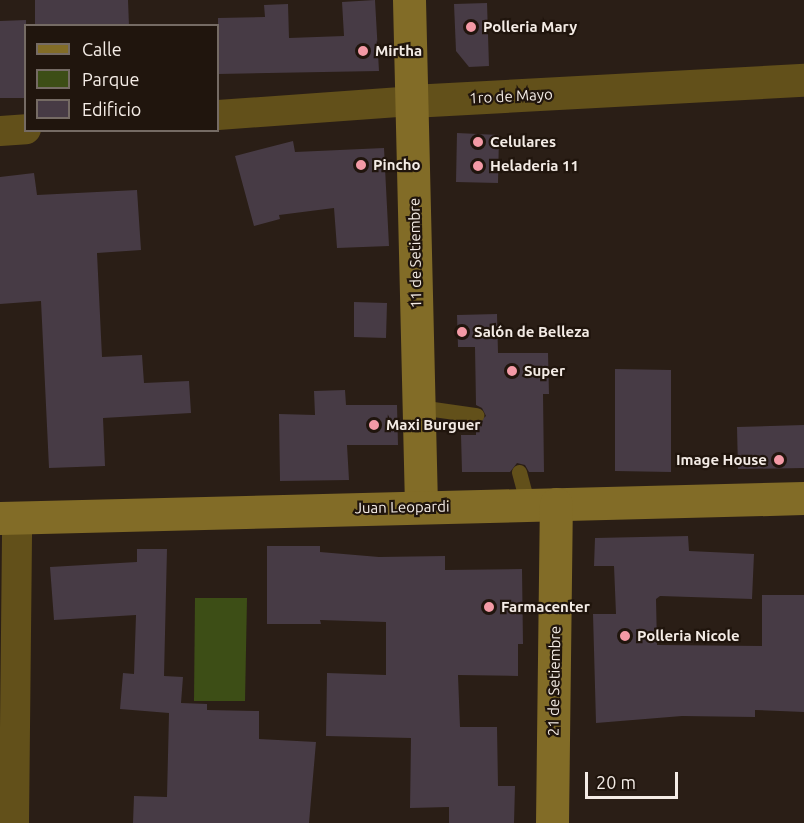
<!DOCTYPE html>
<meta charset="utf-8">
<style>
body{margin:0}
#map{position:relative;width:804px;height:823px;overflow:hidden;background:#2a1e16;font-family:Ubuntu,sans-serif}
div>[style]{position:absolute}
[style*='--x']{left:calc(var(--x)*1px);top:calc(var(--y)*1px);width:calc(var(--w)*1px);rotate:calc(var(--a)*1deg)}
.green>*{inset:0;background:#3d4e16}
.building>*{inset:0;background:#473b45}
.service>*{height:15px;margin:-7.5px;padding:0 7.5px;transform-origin:7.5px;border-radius:7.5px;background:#62501a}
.minor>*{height:30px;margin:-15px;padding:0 15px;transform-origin:15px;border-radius:15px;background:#62501a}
.tertiary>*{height:33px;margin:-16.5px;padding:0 16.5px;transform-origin:16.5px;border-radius:16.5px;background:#62501a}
.secondary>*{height:33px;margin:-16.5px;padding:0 16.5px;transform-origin:16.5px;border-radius:16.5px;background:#826c27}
.dots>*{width:16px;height:16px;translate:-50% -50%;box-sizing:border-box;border:3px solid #20150d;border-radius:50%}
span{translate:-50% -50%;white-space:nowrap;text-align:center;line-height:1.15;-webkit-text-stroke:4.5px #20150d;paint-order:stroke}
.poi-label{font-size:15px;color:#f4ece6;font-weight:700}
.left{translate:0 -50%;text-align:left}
.right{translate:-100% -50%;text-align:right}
.street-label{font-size:15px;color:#f4ece6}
.legend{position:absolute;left:24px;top:24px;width:195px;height:108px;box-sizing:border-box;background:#20150d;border:2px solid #756b64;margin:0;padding:8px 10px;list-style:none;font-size:18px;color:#f4ece6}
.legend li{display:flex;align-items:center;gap:12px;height:30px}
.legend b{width:30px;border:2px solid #756b64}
.scale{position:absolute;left:585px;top:772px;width:93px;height:27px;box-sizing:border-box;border:3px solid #f4ece6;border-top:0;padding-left:8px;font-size:18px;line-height:21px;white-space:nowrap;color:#f4ece6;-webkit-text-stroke:4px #20150d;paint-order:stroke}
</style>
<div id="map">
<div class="green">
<i style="clip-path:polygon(195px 598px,247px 598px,245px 701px,194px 701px)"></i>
</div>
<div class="building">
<i style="clip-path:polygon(35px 0,128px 0,129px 26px,35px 26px)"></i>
<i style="clip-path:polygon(375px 0,379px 71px,218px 74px,218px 18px,265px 17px,264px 5px,288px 4px,289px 38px,344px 36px,342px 2px)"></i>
<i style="clip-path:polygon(487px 3px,489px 66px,469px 67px,456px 51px,454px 4px)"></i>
<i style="clip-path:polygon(26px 20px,26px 98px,0 98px,0 21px)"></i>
<i style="clip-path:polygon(457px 133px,499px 135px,498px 183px,456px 182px)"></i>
<i style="clip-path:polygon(293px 141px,295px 152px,384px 148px,389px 246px,337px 248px,334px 208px,279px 215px,280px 219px,254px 226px,235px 156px)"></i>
<i style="clip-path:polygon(34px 173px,37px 195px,137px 190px,141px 250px,97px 253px,102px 357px,142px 355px,144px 383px,189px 381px,191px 413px,103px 418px,105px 466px,49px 468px,41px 301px,0 304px,0 177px)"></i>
<i style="clip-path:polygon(354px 302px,387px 303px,386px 338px,354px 337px)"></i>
<i style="clip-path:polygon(497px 314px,498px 353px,548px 353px,549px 394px,543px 394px,544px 472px,529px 472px,525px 465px,517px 463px,510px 472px,462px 472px,461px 435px,476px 435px,476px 425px,486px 416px,482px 408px,476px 405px,475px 347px,458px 347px,457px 315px)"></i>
<i style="clip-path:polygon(615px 369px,671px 370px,671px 472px,615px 471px)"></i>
<i style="clip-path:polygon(345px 390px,346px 405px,397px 405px,398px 445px,347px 445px,349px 480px,280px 481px,279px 414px,315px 415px,314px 391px)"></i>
<i style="clip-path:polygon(804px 425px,804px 468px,738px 469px,737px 427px)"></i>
<i style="clip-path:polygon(688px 536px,689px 551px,754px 554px,752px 599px,660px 596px,656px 599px,657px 645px,762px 646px,762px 595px,804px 595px,804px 712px,755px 710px,755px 717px,682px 716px,596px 723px,593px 614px,616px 614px,614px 566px,594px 566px,595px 538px)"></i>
<i style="clip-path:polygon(267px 546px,320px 546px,320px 552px,379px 557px,445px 556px,445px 570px,522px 569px,523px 644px,518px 644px,518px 676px,458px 675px,460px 727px,497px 727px,498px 786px,515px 786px,514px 823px,449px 823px,449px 807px,410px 808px,411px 738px,326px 736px,327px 673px,386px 675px,386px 622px,320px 620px,321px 624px,267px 624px)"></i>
<i style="clip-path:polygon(137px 549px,167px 549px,164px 676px,183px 677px,181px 703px,207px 704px,207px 710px,259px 711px,259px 739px,316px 742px,309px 823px,133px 823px,134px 796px,167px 797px,169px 713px,120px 709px,123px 673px,134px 674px,136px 615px,54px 620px,50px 567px,137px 562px)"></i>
</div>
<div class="service">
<i style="--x:419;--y:407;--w:58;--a:8"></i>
<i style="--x:519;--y:472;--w:34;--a:75"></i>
</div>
<div class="minor">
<i style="--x:218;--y:115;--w:194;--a:-4.1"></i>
<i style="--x:0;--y:131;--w:26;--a:-4"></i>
<i style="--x:14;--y:823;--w:306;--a:-89.4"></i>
</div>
<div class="tertiary">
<i style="--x:411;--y:101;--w:394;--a:-3.1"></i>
</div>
<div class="secondary">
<i style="--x:409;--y:0;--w:507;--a:88.64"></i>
<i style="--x:0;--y:518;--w:804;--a:-1.42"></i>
<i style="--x:552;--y:823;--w:319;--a:-89.3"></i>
</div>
<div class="dots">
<i style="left:471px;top:27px;background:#f49aa6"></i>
<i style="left:363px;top:51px;background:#f49aa6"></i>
<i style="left:478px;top:142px;background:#f49aa6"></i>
<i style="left:361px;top:165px;background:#f49aa6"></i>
<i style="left:478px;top:166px;background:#f49aa6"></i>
<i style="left:462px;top:332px;background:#f49aa6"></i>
<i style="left:512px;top:371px;background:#f49aa6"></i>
<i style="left:374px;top:425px;background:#f49aa6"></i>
<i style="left:779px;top:460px;background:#f49aa6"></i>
<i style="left:489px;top:607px;background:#f49aa6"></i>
<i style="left:625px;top:636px;background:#f49aa6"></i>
</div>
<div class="poi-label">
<span class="left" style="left:483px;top:27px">Polleria Mary</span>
<span class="left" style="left:375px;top:51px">Mirtha</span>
<span class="left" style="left:490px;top:142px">Celulares</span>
<span class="left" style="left:373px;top:165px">Pincho</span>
<span class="left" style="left:490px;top:166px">Heladeria 11</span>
<span class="left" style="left:474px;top:332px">Salón de Belleza</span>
<span class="left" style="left:524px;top:371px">Super</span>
<span class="left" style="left:386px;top:425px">Maxi Burguer</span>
<span class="right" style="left:767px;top:460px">Image House</span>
<span class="left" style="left:501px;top:607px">Farmacenter</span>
<span class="left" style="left:637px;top:636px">Polleria Nicole</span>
</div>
<div class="street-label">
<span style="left:511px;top:96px;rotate:-3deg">1ro de Mayo</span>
<span style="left:415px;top:253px;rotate:-91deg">11 de Setiembre</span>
<span style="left:402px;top:507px;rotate:-1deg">Juan Leopardi</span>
<span style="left:554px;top:681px;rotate:-89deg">21 de Setiembre</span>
</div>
<ul class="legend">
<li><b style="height:8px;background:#826c27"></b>Calle</li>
<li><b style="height:16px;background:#3d4e16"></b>Parque</li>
<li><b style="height:16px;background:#473b45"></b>Edificio</li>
</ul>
<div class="scale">20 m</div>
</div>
